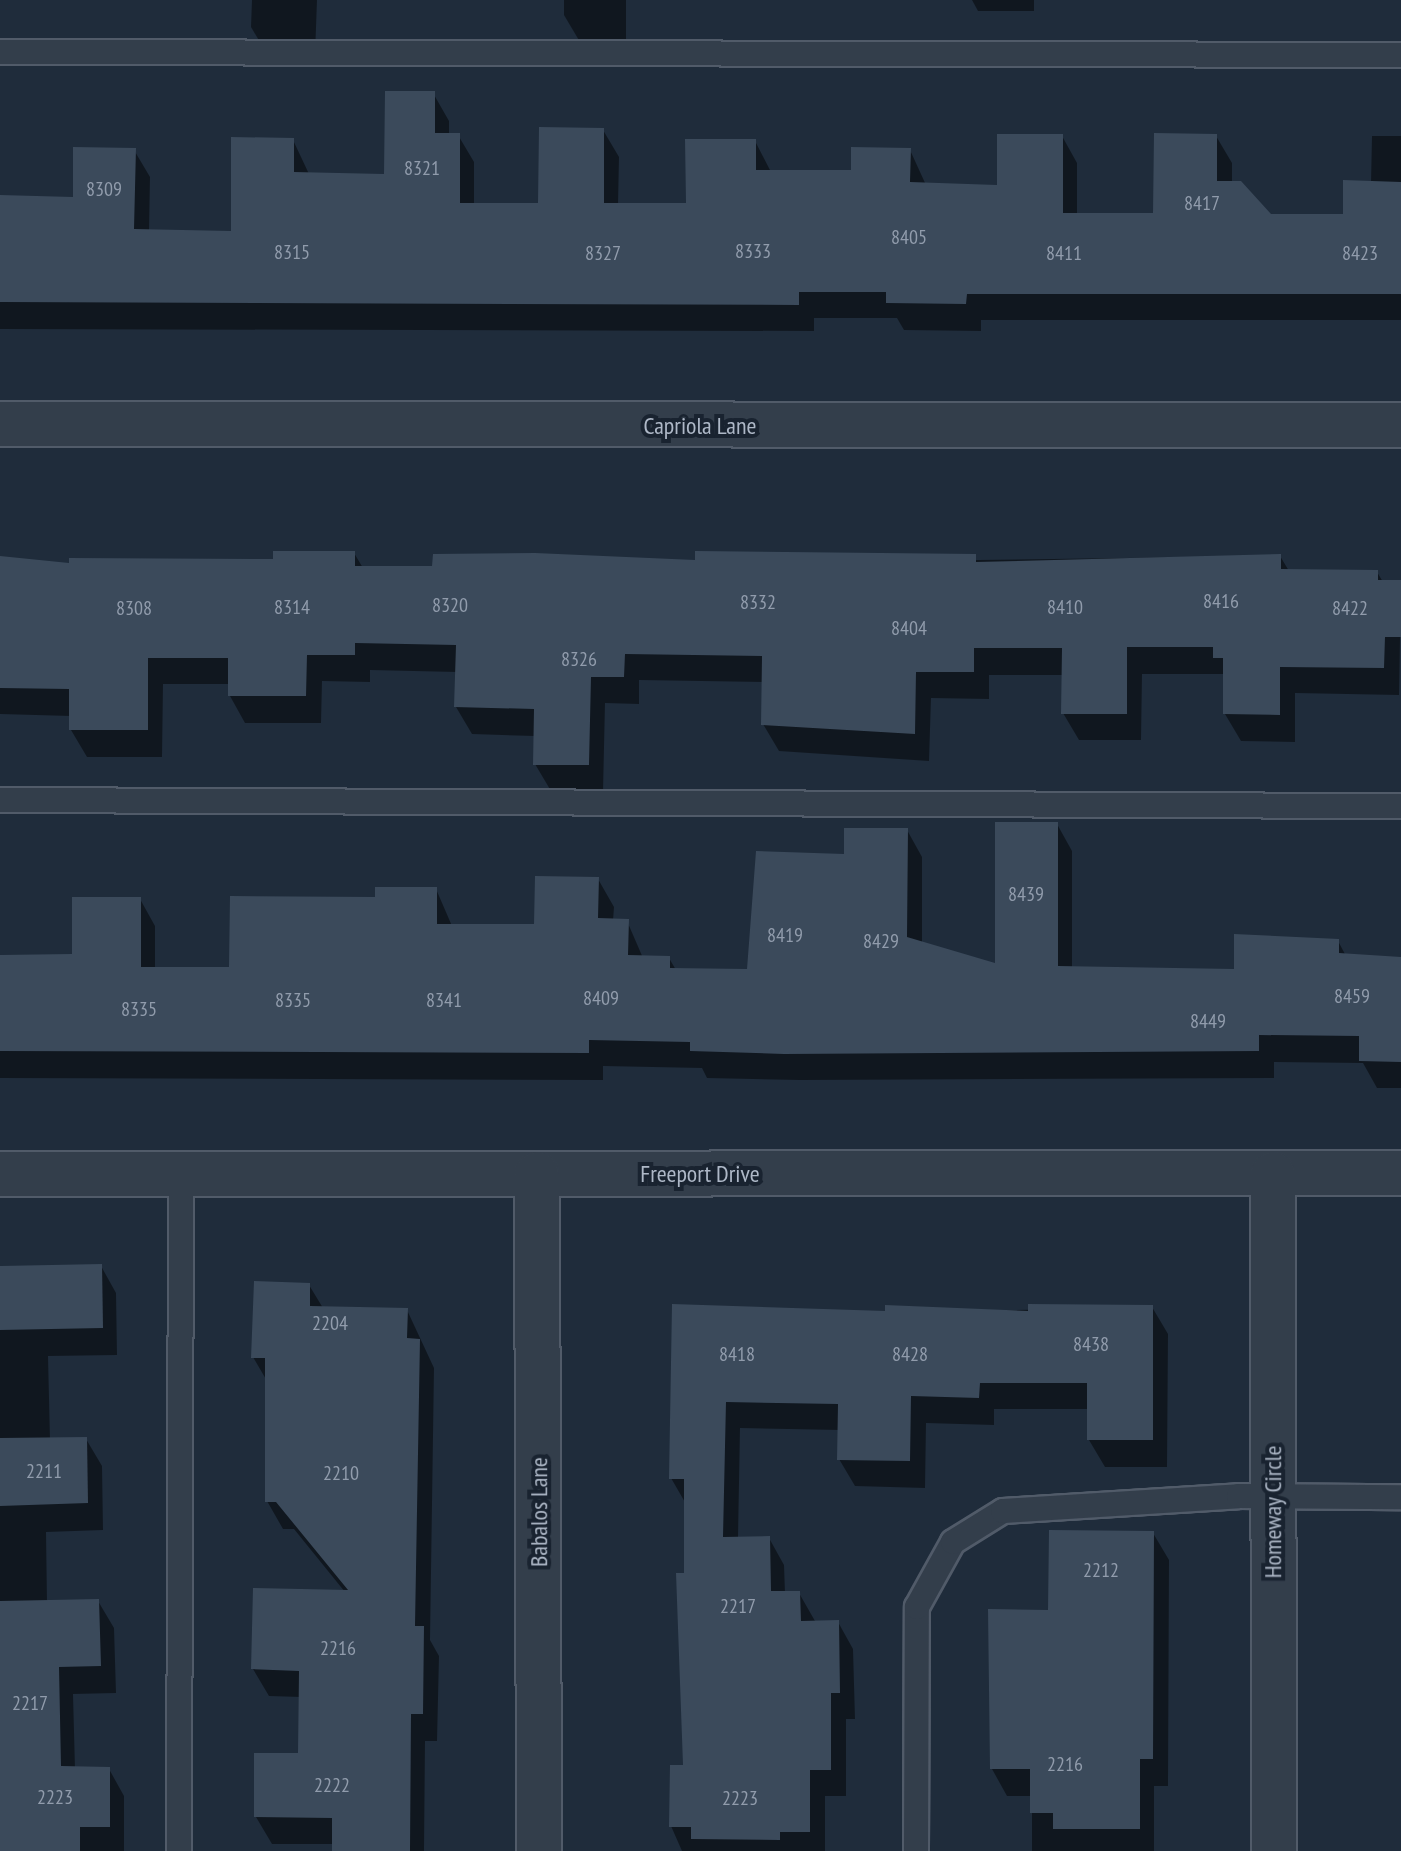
<!DOCTYPE html>
<style>
body{margin:0}
#map{position:relative;width:1401px;height:1851px;overflow:hidden;background:#1f2c3b;font-family:"PT Sans Narrow",sans-serif}
div>[style]{position:absolute}
[style*='--x']{left:calc(var(--x)*1px);top:calc(var(--y)*1px);width:calc(var(--w)*1px);rotate:calc(var(--a)*1deg)}
.shadow>*{inset:0;background:#0007}
.building>*{inset:0;background:#3b4a5b}
.roads{filter:drop-shadow(2px 0 #515b69) drop-shadow(-2px 0 #515b69) drop-shadow(0 2px #515b69) drop-shadow(0 -2px #515b69)}
.lane>*{height:24px;margin:-12px;padding:0 12px;transform-origin:12px;border-radius:12px;background:#333e4b}
.street>*{height:44px;margin:-22px;padding:0 22px;transform-origin:22px;border-radius:22px;background:#333e4b}
span{translate:-50% -50%;white-space:nowrap;text-align:center;line-height:1.15;-webkit-text-stroke:8px #192330;paint-order:stroke}
.number-label{font-size:20px;color:#919cac}
.number-label span{-webkit-text-stroke-width:0}
.street-label{font-size:24px;color:#aeb8c7}
</style>
<div id="map">
<div class="shadow">
<i style="clip-path:polygon(252px 0,317px 0,315px 55px,267px 54px,251px 27px)"></i>
<i style="clip-path:polygon(564px 0,626px 0,626px 42px,580px 42px,564px 15px)"></i>
<i style="clip-path:polygon(972px 0,1034px 0,1034px 11px,978px 11px)"></i>
<i style="clip-path:polygon(433px 93px,449px 121px,449px 135px,458px 135px,474px 162px,474px 205px,540px 205px,603px 130px,619px 157px,618px 205px,688px 205px,755px 141px,771px 172px,853px 172px,910px 150px,926px 185px,999px 187px,1062px 136px,1077px 163px,1077px 215px,1155px 215px,1216px 136px,1232px 163px,1232px 183px,1270px 216px,1345px 216px,1371px 183px,1372px 136px,1401px 136px,1401px 320px,981px 320px,981px 331px,904px 330px,897px 318px,814px 318px,814px 331px,0 329px,0 197px,75px 199px,134px 150px,150px 177px,149px 231px,233px 233px,293px 140px,309px 174px,386px 176px)"></i>
<i style="clip-path:polygon(354px 553px,363px 568px,1280px 556px,1289px 571px,1377px 572px,1383px 582px,1401px 582px,1399px 695px,1295px 693px,1295px 742px,1241px 741px,1225px 714px,1224px 674px,1142px 674px,1141px 740px,1079px 740px,1063px 713px,1064px 675px,989px 675px,989px 699px,931px 698px,929px 761px,779px 751px,763px 724px,764px 682px,639px 680px,639px 704px,605px 703px,603px 792px,551px 791px,535px 764px,535px 736px,472px 734px,456px 707px,457px 672px,370px 670px,370px 682px,322px 681px,321px 723px,245px 723px,230px 696px,230px 684px,163px 684px,162px 757px,87px 757px,71px 730px,71px 716px,0 714px,0 558px,71px 565px,275px 561px)"></i>
<i style="clip-path:polygon(1057px 824px,1072px 851px,1072px 969px,1236px 971px,1338px 941px,1346px 956px,1401px 959px,1401px 1088px,1377px 1088px,1363px 1063px,1274px 1062px,1274px 1078px,800px 1080px,707px 1078px,702px 1068px,603px 1066px,603px 1080px,0 1078px,0 957px,74px 956px,140px 899px,155px 926px,155px 969px,231px 969px,377px 899px,436px 889px,452px 926px,536px 926px,598px 879px,614px 907px,613px 921px,627px 921px,643px 958px,669px 958px,676px 970px,748px 971px,846px 856px,907px 830px,922px 857px,922px 943px,997px 966px)"></i>
<i style="clip-path:polygon(101px 1266px,116px 1293px,117px 1355px,48px 1356px,50px 1440px,86px 1439px,102px 1466px,103px 1530px,46px 1532px,47px 1602px,98px 1601px,114px 1628px,116px 1693px,73px 1694px,75px 1769px,109px 1769px,124px 1796px,124px 1851px,0 1851px,0 1268px)"></i>
<i style="clip-path:polygon(309px 1285px,323px 1308px,407px 1310px,434px 1368px,430px 1640px,439px 1656px,437px 1741px,425px 1741px,424px 1851px,334px 1851px,334px 1844px,272px 1844px,256px 1817px,300px 1755px,301px 1697px,269px 1696px,253px 1669px,345px 1592px,294px 1529px,283px 1529px,267px 1501px,267px 1381px,253px 1357px)"></i>
<i style="clip-path:polygon(674px 1306px,887px 1313px,1152px 1307px,1168px 1334px,1167px 1467px,1105px 1467px,1089px 1440px,1089px 1409px,994px 1409px,994px 1425px,926px 1423px,925px 1488px,855px 1486px,839px 1459px,840px 1430px,740px 1428px,738px 1538px,769px 1538px,784px 1565px,785px 1593px,799px 1593px,815px 1621px,838px 1622px,853px 1649px,855px 1719px,846px 1719px,846px 1796px,825px 1796px,825px 1851px,682px 1851px,671px 1826px,685px 1767px,686px 1504px,671px 1478px)"></i>
<i style="clip-path:polygon(1153px 1533px,1169px 1560px,1168px 1786px,1154px 1786px,1154px 1851px,1032px 1851px,1032px 1796px,1007px 1796px,992px 1769px,1050px 1612px)"></i>
</div>
<div class="building">
<i style="clip-path:polygon(385px 91px,435px 91px,435px 133px,460px 133px,460px 203px,538px 203px,539px 127px,604px 128px,604px 203px,686px 203px,685px 139px,756px 139px,756px 170px,851px 170px,851px 147px,911px 148px,910px 182px,997px 185px,997px 134px,1063px 134px,1063px 213px,1153px 213px,1154px 133px,1217px 134px,1217px 181px,1241px 181px,1271px 214px,1343px 214px,1343px 180px,1401px 182px,1401px 294px,967px 294px,966px 304px,886px 303px,886px 292px,799px 292px,799px 305px,0 302px,0 195px,73px 197px,73px 147px,136px 148px,134px 229px,231px 231px,231px 137px,294px 138px,294px 172px,384px 174px)"></i>
<i style="clip-path:polygon(273px 551px,355px 551px,355px 566px,432px 566px,433px 554px,535px 553px,695px 560px,695px 551px,976px 554px,976px 562px,1281px 554px,1281px 569px,1378px 570px,1378px 580px,1401px 580px,1401px 637px,1385px 637px,1384px 668px,1280px 667px,1280px 715px,1223px 714px,1223px 658px,1213px 658px,1213px 647px,1127px 647px,1127px 714px,1061px 714px,1062px 648px,974px 648px,974px 672px,916px 672px,915px 734px,761px 725px,762px 656px,625px 654px,624px 677px,591px 677px,589px 765px,533px 765px,534px 709px,454px 707px,456px 645px,355px 643px,355px 655px,307px 655px,306px 696px,228px 696px,228px 658px,148px 658px,148px 730px,69px 730px,69px 689px,0 688px,0 556px,69px 563px,69px 558px,273px 559px)"></i>
<i style="clip-path:polygon(995px 822px,1058px 822px,1058px 966px,1234px 969px,1234px 934px,1339px 939px,1339px 953px,1401px 957px,1401px 1062px,1359px 1061px,1359px 1036px,1259px 1035px,1259px 1051px,784px 1054px,690px 1051px,690px 1042px,589px 1040px,589px 1053px,0 1051px,0 955px,72px 954px,72px 897px,141px 897px,141px 967px,229px 967px,230px 896px,375px 897px,375px 887px,437px 887px,437px 924px,534px 924px,535px 876px,599px 877px,598px 918px,629px 919px,628px 955px,670px 956px,670px 968px,747px 969px,756px 851px,844px 854px,844px 828px,908px 828px,907px 937px,995px 963px)"></i>
<i style="clip-path:polygon(102px 1264px,103px 1328px,0 1330px,0 1266px)"></i>
<i style="clip-path:polygon(254px 1281px,310px 1283px,310px 1306px,408px 1308px,407px 1338px,420px 1339px,415px 1626px,424px 1626px,423px 1714px,411px 1714px,410px 1851px,332px 1851px,332px 1818px,254px 1817px,254px 1753px,298px 1753px,299px 1671px,251px 1669px,253px 1588px,348px 1590px,276px 1502px,265px 1502px,265px 1358px,251px 1358px)"></i>
<i style="clip-path:polygon(672px 1304px,885px 1311px,885px 1305px,1028px 1311px,1028px 1304px,1153px 1305px,1153px 1440px,1087px 1440px,1087px 1383px,980px 1383px,979px 1398px,911px 1396px,910px 1461px,837px 1460px,838px 1404px,726px 1402px,723px 1537px,770px 1536px,771px 1591px,800px 1591px,801px 1621px,839px 1620px,840px 1693px,831px 1693px,831px 1770px,810px 1770px,810px 1832px,780px 1832px,780px 1840px,691px 1839px,691px 1827px,669px 1827px,670px 1765px,683px 1765px,676px 1573px,684px 1573px,684px 1479px,669px 1479px)"></i>
<i style="clip-path:polygon(87px 1437px,88px 1503px,0 1506px,0 1438px)"></i>
<i style="clip-path:polygon(1049px 1530px,1154px 1531px,1153px 1759px,1140px 1759px,1140px 1829px,1053px 1829px,1053px 1813px,1030px 1813px,1030px 1769px,990px 1769px,988px 1609px,1048px 1610px)"></i>
<i style="clip-path:polygon(99px 1599px,101px 1666px,59px 1667px,61px 1766px,110px 1767px,110px 1827px,80px 1827px,80px 1851px,0 1851px,0 1601px)"></i>
</div>
<div class="roads">
<div class="lane">
<i style="--x:0;--y:52;--w:1401;--a:0.12"></i>
<i style="--x:0;--y:800;--w:1401;--a:0.25"></i>
<i style="--x:179;--y:1851;--w:677;--a:-89.83"></i>
<i style="--x:916;--y:1851;--w:244;--a:-89.8"></i>
<i style="--x:917;--y:1607;--w:74;--a:-61"></i>
<i style="--x:953;--y:1542;--w:59;--a:-31.8"></i>
<i style="--x:1003;--y:1511;--w:236;--a:-3.6"></i>
<i style="--x:1239;--y:1496;--w:162;--a:0.4"></i>
</div>
<div class="street">
<i style="--x:0;--y:424;--w:1401;--a:0.04"></i>
<i style="--x:0;--y:1174;--w:1401;--a:-0.04"></i>
<i style="--x:537;--y:1174;--w:677;--a:89.83"></i>
<i style="--x:1273;--y:1174;--w:677;--a:89.92"></i>
</div>
</div>
<div class="number-label">
<span style="left:422px;top:168px">8321</span>
<span style="left:104px;top:189px">8309</span>
<span style="left:1202px;top:203px">8417</span>
<span style="left:909px;top:237px">8405</span>
<span style="left:753px;top:251px">8333</span>
<span style="left:292px;top:252px">8315</span>
<span style="left:603px;top:253px">8327</span>
<span style="left:1064px;top:253px">8411</span>
<span style="left:1360px;top:253px">8423</span>
<span style="left:1221px;top:601px">8416</span>
<span style="left:758px;top:602px">8332</span>
<span style="left:450px;top:605px">8320</span>
<span style="left:292px;top:607px">8314</span>
<span style="left:1065px;top:607px">8410</span>
<span style="left:134px;top:608px">8308</span>
<span style="left:1350px;top:608px">8422</span>
<span style="left:909px;top:628px">8404</span>
<span style="left:579px;top:659px">8326</span>
<span style="left:1026px;top:894px">8439</span>
<span style="left:785px;top:935px">8419</span>
<span style="left:881px;top:941px">8429</span>
<span style="left:1352px;top:996px">8459</span>
<span style="left:601px;top:998px">8409</span>
<span style="left:293px;top:1000px">8335</span>
<span style="left:444px;top:1000px">8341</span>
<span style="left:139px;top:1009px">8335</span>
<span style="left:1208px;top:1021px">8449</span>
<span style="left:330px;top:1323px">2204</span>
<span style="left:1091px;top:1344px">8438</span>
<span style="left:737px;top:1354px">8418</span>
<span style="left:910px;top:1354px">8428</span>
<span style="left:44px;top:1471px">2211</span>
<span style="left:341px;top:1473px">2210</span>
<span style="left:1101px;top:1570px">2212</span>
<span style="left:738px;top:1606px">2217</span>
<span style="left:338px;top:1648px">2216</span>
<span style="left:30px;top:1703px">2217</span>
<span style="left:1065px;top:1764px">2216</span>
<span style="left:332px;top:1785px">2222</span>
<span style="left:55px;top:1797px">2223</span>
<span style="left:740px;top:1798px">2223</span>
</div>
<div class="street-label">
<span style="left:700px;top:426px">Capriola Lane</span>
<span style="left:700px;top:1174px">Freeport Drive</span>
<span style="left:539px;top:1512px;rotate:-90deg">Babalos Lane</span>
<span style="left:1273px;top:1512px;rotate:-90deg">Homeway Circle</span>
</div>
</div>
